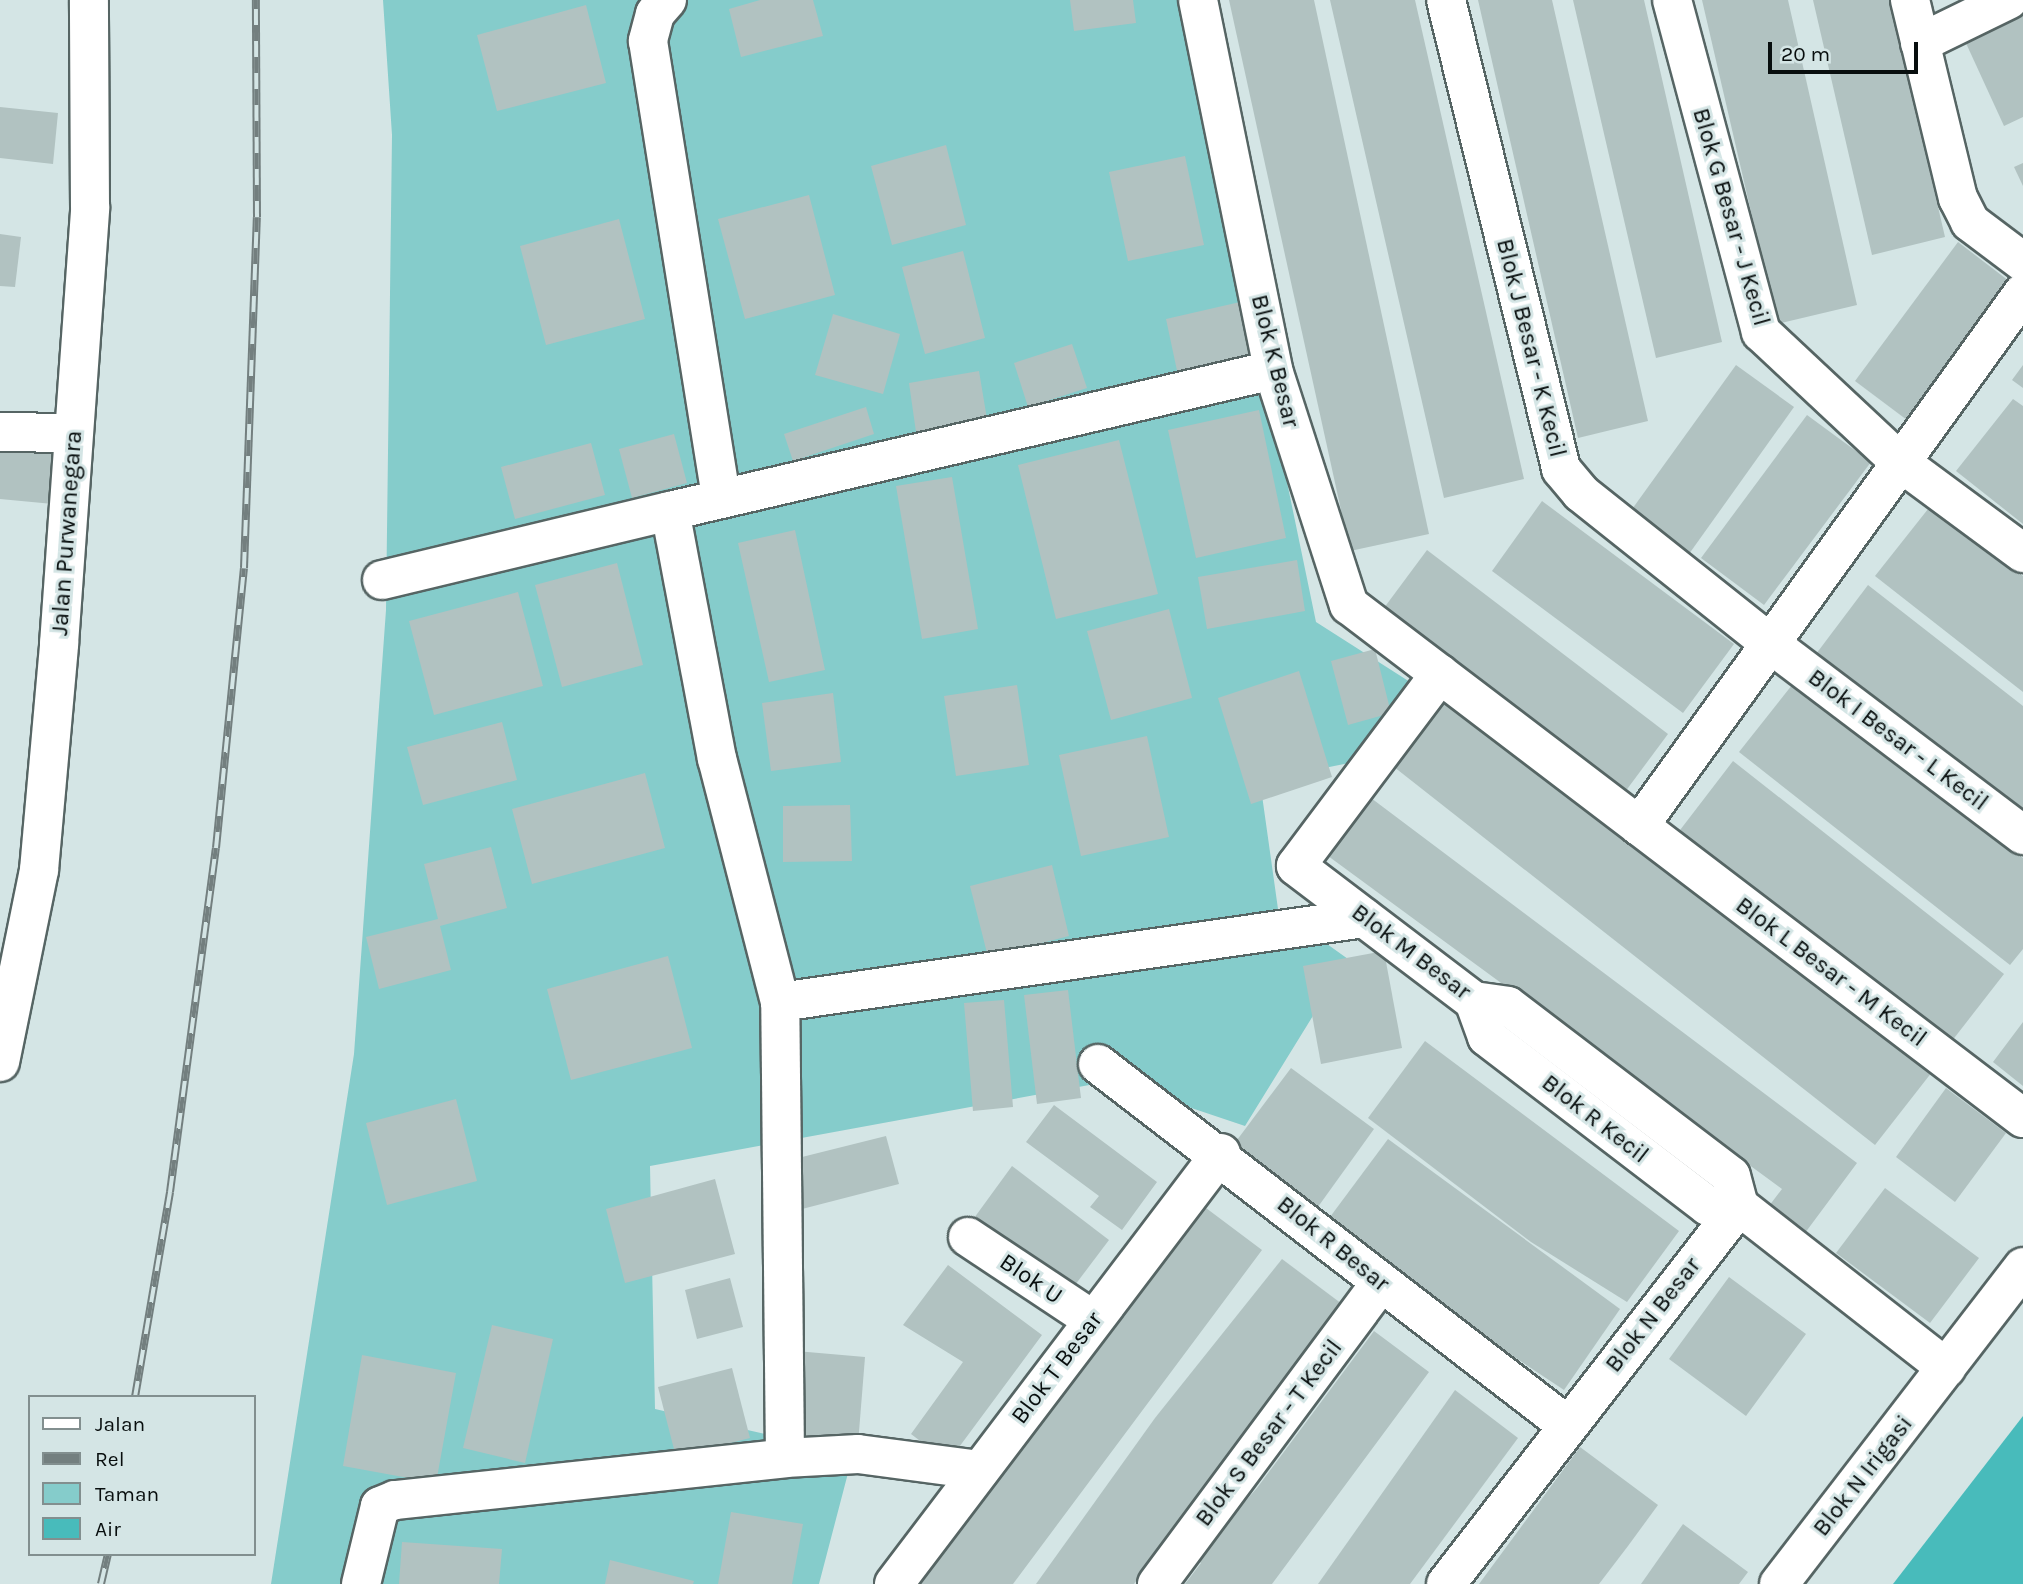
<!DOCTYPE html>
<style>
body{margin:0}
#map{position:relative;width:2023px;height:1584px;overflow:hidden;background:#d4e5e5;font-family:Karla,sans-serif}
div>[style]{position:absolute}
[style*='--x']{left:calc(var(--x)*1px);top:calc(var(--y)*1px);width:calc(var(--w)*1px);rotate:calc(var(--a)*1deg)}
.green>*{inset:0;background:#85cccb}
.water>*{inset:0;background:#48bbbb}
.building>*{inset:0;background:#b1c2c1}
.roads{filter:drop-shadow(2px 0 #566564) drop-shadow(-2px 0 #566564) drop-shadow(0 2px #566564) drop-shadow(0 -2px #566564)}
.minor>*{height:38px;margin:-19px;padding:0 19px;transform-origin:19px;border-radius:19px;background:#fff}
.rail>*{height:8px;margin-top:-4px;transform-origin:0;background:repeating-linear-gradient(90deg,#d4e5e5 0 16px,#737f7f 0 32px);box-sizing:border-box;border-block:2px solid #737f7f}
span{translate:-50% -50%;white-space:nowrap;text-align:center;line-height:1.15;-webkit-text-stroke:6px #d4e5e5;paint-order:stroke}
.street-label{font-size:24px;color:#080e0e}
.legend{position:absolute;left:28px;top:1395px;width:228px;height:161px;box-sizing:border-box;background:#d4e5e5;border:2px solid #828f8f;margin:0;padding:9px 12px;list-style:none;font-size:21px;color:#080e0e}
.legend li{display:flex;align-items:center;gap:14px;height:35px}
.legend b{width:35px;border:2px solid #828f8f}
.scale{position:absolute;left:1768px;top:42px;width:150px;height:32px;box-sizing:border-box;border:4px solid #080e0e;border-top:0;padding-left:9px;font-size:21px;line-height:24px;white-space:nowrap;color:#080e0e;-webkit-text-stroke:5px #d4e5e5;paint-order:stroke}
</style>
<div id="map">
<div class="green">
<i style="clip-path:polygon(383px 0,1187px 0,1316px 622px,1410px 682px,1354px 762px,1260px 781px,1278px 909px,1348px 959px,1245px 1126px,1111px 1081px,650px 1166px,655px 1409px,853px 1454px,819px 1584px,271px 1584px,354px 1054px,386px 610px,392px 135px)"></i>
</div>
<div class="water">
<i style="clip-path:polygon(2023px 1416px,2023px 1584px,1893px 1584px)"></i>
</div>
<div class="building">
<i style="clip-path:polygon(760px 0,813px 0,823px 36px,741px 57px,729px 9px)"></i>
<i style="clip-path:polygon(1070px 0,1133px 0,1136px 23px,1074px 31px)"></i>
<i style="clip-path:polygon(1229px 0,1314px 0,1429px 534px,1350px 551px)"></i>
<i style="clip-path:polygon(1330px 0,1415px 0,1524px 479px,1444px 498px)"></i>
<i style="clip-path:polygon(1478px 0,1552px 0,1648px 421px,1578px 438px)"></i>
<i style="clip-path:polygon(1573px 0,1644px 0,1722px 342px,1656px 358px)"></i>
<i style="clip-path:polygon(1702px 0,1788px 0,1857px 305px,1777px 324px)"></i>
<i style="clip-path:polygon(1813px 0,1890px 0,1945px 237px,1872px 255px)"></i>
<i style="clip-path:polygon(586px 5px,606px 83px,497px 111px,477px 35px)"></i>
<i style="clip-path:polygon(2023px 14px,2023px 117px,2004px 126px,1965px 41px)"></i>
<i style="clip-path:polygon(0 107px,58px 113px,53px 164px,0 158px)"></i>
<i style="clip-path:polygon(946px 145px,966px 225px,892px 245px,871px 166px)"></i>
<i style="clip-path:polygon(1185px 156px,1204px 245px,1128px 261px,1109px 172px)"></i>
<i style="clip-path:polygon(2023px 163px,2023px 186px,2014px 167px)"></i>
<i style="clip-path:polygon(809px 195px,835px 295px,745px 319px,718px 219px)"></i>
<i style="clip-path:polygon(619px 219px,645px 319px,546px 345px,520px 246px)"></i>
<i style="clip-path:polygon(0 234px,21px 237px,15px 287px,0 286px)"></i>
<i style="clip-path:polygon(1958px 242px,2009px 281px,1907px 420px,1855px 381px)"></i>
<i style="clip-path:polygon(963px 251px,985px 338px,925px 354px,902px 267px)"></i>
<i style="clip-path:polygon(1240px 302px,1255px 362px,1179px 380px,1166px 319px)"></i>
<i style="clip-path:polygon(833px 314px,900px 334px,883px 394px,815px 375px)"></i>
<i style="clip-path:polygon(1072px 344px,1087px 388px,1028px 407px,1014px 363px)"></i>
<i style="clip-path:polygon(1736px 365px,1794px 407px,1689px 554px,1630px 512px)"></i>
<i style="clip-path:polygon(2023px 365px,2023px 388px,2012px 380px)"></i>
<i style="clip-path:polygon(979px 371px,987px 419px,916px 432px,909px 383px)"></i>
<i style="clip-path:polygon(2013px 399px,2023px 406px,2023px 524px,1956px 471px)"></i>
<i style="clip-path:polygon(866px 407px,874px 434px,793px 461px,784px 434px)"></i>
<i style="clip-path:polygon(1259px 410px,1286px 538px,1196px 558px,1168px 430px)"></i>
<i style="clip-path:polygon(1807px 415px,1871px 462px,1764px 605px,1701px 558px)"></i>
<i style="clip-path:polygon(674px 434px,687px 483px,632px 498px,619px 449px)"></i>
<i style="clip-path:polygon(1119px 440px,1158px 594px,1056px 619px,1018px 465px)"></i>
<i style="clip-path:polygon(591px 443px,605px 495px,515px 519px,501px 467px)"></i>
<i style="clip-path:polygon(0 447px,58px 453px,53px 504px,0 499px)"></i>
<i style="clip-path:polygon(952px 477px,978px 629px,922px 639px,896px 486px)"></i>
<i style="clip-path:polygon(1542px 501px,1734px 644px,1683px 713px,1492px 571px)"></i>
<i style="clip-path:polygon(1932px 504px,2023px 576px,2023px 692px,1875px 576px)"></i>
<i style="clip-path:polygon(795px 530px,825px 670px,769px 682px,738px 543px)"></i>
<i style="clip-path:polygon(1427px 550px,1668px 734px,1622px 796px,1381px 612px)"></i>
<i style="clip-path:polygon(1297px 560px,1305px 611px,1207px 629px,1198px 577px)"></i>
<i style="clip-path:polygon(617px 563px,643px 665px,562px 687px,535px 585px)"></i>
<i style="clip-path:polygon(1868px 585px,2023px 706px,2023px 822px,1813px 658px)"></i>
<i style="clip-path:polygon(518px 592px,543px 686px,434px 715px,409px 621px)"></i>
<i style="clip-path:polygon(1169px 609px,1192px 698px,1111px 720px,1087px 631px)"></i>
<i style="clip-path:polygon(1375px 649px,1391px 713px,1348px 725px,1331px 661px)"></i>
<i style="clip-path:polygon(1299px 671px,1332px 777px,1251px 804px,1218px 698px)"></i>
<i style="clip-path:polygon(1796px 680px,2023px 858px,2023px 949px,2010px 965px,1739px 752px)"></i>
<i style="clip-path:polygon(1017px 685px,1029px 765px,956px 776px,944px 696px)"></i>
<i style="clip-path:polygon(1446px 691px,1932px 1072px,1875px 1145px,1389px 763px)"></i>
<i style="clip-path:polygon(833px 693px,841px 762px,771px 771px,762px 703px)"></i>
<i style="clip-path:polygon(502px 722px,517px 780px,423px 805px,407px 747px)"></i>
<i style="clip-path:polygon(1147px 736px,1169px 837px,1081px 856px,1059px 755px)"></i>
<i style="clip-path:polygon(1733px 761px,2004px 974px,1948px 1046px,1677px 834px)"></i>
<i style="clip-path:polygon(645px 773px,665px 848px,532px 884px,512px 809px)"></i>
<i style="clip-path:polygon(1367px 795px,1857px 1163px,1805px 1233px,1769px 1206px,1782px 1189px,1324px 853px)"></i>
<i style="clip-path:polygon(850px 805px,852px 861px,783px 862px,783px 806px)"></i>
<i style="clip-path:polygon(491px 847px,507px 908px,440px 926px,451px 970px,379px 989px,366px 937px,438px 919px,424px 864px)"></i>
<i style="clip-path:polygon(1052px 865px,1069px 936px,988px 957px,970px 886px)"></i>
<i style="clip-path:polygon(1384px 951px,1402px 1048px,1321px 1064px,1303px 966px)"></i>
<i style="clip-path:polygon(668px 956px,692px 1048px,571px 1080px,547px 989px)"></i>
<i style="clip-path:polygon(1068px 990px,1081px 1098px,1037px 1104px,1024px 995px)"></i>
<i style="clip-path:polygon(1004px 1000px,1013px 1107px,973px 1111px,964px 1003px)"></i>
<i style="clip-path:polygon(2023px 1022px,2023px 1086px,1993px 1062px)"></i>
<i style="clip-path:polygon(1425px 1041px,1679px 1231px,1627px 1302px,1531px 1242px,1368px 1118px)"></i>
<i style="clip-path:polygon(1291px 1068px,1374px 1129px,1315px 1211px,1231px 1148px)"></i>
<i style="clip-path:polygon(1946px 1088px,2006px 1133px,1955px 1202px,1896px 1157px)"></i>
<i style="clip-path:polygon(456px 1099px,477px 1181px,387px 1205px,366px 1123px)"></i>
<i style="clip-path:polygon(1054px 1105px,1157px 1182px,1122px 1230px,1090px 1207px,1099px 1196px,1026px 1142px)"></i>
<i style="clip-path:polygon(886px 1136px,899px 1184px,802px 1209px,790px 1160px)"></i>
<i style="clip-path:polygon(1388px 1139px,1620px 1309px,1564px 1390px,1454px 1317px,1330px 1217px)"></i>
<i style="clip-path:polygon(1012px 1166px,1109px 1240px,1069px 1293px,969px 1225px)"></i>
<i style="clip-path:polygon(715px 1179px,735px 1254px,625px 1283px,606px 1209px)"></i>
<i style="clip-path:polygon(1885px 1188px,1979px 1258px,1930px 1323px,1836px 1253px)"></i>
<i style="clip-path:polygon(1198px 1202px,1262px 1250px,1013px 1584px,916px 1584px,1122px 1317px)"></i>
<i style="clip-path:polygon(1282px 1259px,1342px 1304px,1134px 1584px,1036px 1584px,1155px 1418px)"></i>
<i style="clip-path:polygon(948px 1265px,1042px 1335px,948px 1462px,911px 1434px,963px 1362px,903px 1325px)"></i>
<i style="clip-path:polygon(1729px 1277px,1806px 1334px,1746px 1416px,1669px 1359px)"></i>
<i style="clip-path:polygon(730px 1278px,743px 1327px,697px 1339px,685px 1290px)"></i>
<i style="clip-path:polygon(492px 1325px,553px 1339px,525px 1463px,463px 1448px)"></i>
<i style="clip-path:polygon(1374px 1331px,1429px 1372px,1272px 1584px,1185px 1584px,1201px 1563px,1195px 1558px,1257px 1488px)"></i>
<i style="clip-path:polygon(796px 1351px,865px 1357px,858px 1444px,789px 1439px)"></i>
<i style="clip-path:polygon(362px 1355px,456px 1373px,436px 1483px,343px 1466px)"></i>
<i style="clip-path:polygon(732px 1368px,750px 1438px,676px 1457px,658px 1387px)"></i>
<i style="clip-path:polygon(1455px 1390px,1518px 1438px,1410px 1584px,1318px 1584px)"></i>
<i style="clip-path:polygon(1580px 1447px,1658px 1505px,1628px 1546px,1599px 1584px,1479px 1584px)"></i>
<i style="clip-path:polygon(731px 1512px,803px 1524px,792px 1584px,718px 1584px)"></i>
<i style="clip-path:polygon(1683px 1524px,1748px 1572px,1739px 1584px,1641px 1584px)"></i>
<i style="clip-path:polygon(402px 1542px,502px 1549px,499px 1584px,399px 1584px)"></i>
<i style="clip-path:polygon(610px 1560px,694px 1581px,693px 1584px,605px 1584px)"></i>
</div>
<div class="roads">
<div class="minor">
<i style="--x:667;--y:0;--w:18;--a:131"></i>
<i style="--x:655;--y:14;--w:28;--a:105"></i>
<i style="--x:648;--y:41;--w:463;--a:80.9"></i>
<i style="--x:1198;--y:0;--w:378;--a:78.5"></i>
<i style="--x:1273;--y:370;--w:247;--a:72.1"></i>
<i style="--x:1349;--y:605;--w:847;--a:37.28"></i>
<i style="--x:1446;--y:0;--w:483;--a:76.2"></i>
<i style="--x:1561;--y:469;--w:31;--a:50"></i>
<i style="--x:1581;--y:493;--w:244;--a:38.5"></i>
<i style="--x:1772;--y:645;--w:315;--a:37.1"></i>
<i style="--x:1672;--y:0;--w:344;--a:75"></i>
<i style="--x:1761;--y:332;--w:190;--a:43.1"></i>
<i style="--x:1900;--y:462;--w:153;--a:36.5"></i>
<i style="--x:1910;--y:0;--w:204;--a:76.4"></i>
<i style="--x:1958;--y:198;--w:27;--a:63"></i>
<i style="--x:1970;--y:222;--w:66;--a:37"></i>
<i style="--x:1920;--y:43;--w:98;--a:-26"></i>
<i style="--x:0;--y:432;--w:72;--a:0.8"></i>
<i style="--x:382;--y:580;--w:296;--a:-13.5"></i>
<i style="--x:1440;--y:674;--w:240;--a:126.9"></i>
<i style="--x:1296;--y:866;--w:223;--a:37.2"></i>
<i style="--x:1474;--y:1001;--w:34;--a:8"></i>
<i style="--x:1508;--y:1006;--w:280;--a:37.3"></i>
<i style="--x:1731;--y:1176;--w:31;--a:75"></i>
<i style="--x:1639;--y:826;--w:657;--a:-54.23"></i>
<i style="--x:1474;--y:1001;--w:38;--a:70"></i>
<i style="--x:1487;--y:1037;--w:278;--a:37.4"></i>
<i style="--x:1708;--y:1206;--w:31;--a:0"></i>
<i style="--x:780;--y:1002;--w:590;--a:-8.19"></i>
<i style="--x:0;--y:1062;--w:196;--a:-78.5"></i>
<i style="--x:39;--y:870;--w:227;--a:-84.9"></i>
<i style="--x:59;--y:644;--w:438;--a:-85.9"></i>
<i style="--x:90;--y:207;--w:207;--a:-90.3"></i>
<i style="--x:1098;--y:1064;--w:592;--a:37.59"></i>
<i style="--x:1739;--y:1206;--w:263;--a:38"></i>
<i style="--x:968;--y:1237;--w:150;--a:33.6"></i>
<i style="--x:785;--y:1458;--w:73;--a:-3.1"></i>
<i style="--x:858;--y:1454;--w:123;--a:7.5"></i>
<i style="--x:361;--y:1584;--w:80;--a:-76.3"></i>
<i style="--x:380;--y:1506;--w:16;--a:-22"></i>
<i style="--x:395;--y:1500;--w:392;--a:-6.1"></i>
<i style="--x:785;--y:1458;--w:456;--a:-90.6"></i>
<i style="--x:780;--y:1002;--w:251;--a:-104.5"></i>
<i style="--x:717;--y:759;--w:252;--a:-100.7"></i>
<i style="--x:670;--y:511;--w:619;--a:-13.16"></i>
<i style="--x:894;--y:1584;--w:541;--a:-52.81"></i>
<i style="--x:1157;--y:1584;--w:376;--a:-53.4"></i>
<i style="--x:1446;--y:1584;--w:478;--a:-52.2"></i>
<i style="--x:1779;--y:1584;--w:400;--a:-52.4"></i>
</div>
</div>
<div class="rail">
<i style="--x:135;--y:1397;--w:208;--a:-80.3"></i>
<i style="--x:170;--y:1192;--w:347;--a:-82.4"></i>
<i style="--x:216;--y:848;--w:281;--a:-84.3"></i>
<i style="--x:244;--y:568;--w:351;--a:-87.9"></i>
<i style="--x:257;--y:217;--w:217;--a:-90.3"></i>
<i style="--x:101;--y:1584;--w:31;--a:-77"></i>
</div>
<div class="street-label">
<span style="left:1731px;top:217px;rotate:74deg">Blok G Besar - J Kecil</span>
<span style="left:1531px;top:348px;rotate:76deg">Blok J Besar - K Kecil</span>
<span style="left:1275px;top:361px;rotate:76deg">Blok K Besar</span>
<span style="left:67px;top:533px;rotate:-86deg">Jalan Purwanegara</span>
<span style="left:1898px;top:740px;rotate:37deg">Blok I Besar - L Kecil</span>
<span style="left:1411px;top:952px;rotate:37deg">Blok M Besar</span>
<span style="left:1831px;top:972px;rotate:37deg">Blok L Besar - M Kecil</span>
<span style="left:1595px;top:1119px;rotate:38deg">Blok R Kecil</span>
<span style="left:1333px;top:1244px;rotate:39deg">Blok R Besar</span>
<span style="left:1031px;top:1279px;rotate:34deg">Blok U</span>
<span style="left:1653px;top:1315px;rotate:-52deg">Blok N Besar</span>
<span style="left:1057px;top:1368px;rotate:-53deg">Blok T Besar</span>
<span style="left:1269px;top:1433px;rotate:-53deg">Blok S Besar - T Kecil</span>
<span style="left:1863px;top:1476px;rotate:-52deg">Blok N Irigasi</span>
</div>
<ul class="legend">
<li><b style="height:9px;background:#fff"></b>Jalan</li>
<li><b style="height:9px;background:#737f7f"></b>Rel</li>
<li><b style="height:19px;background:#85cccb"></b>Taman</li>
<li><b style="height:19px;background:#48bbbb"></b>Air</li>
</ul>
<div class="scale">20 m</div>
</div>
